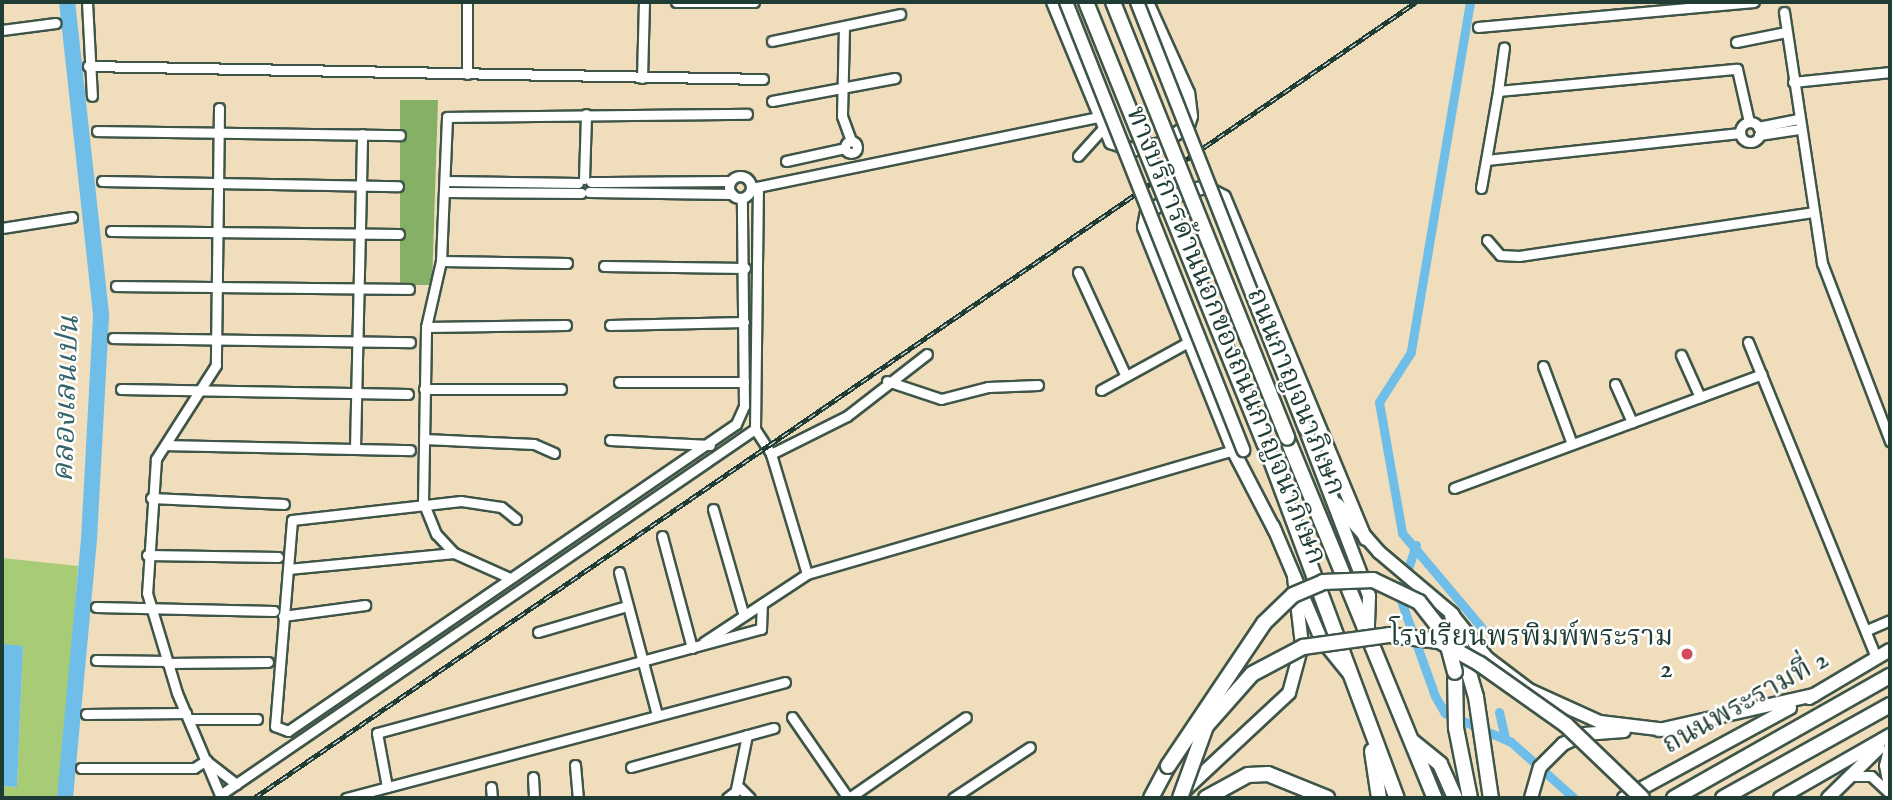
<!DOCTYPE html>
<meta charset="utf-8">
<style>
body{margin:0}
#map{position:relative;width:1892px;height:800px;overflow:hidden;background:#efddbb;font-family:"IM FELL English","Noto Serif Thai",serif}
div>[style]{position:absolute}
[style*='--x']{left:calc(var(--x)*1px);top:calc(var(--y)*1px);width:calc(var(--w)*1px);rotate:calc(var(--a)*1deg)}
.green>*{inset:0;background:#a7cc75}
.forest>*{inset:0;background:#85b066}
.water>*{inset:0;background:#6ebee9}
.canal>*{height:9px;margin:-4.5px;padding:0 4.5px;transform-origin:4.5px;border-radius:4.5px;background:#6ebee9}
.river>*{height:16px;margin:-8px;padding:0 8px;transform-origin:8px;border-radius:8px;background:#6ebee9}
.roads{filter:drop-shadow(2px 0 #3e5548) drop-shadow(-2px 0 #3e5548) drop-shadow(0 2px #3e5548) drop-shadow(0 -2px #3e5548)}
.minor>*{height:9px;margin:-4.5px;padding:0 4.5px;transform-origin:4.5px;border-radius:4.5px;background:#fff}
.minor>.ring{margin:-4.5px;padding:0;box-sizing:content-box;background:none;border:9px solid #fff;border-radius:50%}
.major>*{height:12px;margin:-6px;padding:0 6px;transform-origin:6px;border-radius:6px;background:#fff}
.highway>*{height:14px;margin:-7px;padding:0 7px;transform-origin:7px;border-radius:7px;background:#fff}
.rail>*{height:5px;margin-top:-2.5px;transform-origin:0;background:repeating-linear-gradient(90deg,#fff 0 8px,#1f3d34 0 16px);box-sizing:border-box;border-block:2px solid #1f3d34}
.bridges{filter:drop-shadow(2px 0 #3e5548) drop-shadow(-2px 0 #3e5548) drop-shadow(0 2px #3e5548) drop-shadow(0 -2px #3e5548)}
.major-bridge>*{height:12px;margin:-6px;padding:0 6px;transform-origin:6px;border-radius:6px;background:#fff}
.highway-bridge>*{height:14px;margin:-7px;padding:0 7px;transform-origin:7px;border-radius:7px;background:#fff}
.dots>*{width:19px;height:19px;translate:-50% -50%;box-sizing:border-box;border:4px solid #fff;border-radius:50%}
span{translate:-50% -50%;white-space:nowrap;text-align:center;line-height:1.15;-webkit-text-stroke:5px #fff;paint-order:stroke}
.street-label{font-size:28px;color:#1f3d34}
.poi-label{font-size:28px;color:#1f3d34}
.right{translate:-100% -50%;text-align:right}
.water-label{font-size:30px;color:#37646a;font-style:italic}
.frame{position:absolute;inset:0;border:4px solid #1f3d34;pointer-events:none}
</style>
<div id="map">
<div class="green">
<i style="clip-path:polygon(2px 558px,78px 566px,61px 798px,2px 798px,2px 786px,17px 787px,23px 647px,2px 644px)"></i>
</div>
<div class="forest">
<i style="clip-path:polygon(400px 100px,438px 100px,432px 285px,400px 285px)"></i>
</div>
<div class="water">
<i style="clip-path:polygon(2px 644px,23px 646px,17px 787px,2px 786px)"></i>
</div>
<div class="canal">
<i style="--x:1470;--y:2;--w:355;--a:99.6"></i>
<i style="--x:1411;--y:352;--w:59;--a:122.6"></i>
<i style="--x:1379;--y:402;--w:133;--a:80"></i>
<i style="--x:1402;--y:533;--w:124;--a:49.9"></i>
<i style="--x:1416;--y:545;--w:53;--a:108.8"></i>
<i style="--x:1399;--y:595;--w:107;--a:70.4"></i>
<i style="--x:1435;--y:696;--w:20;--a:60"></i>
<i style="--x:1445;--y:713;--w:72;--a:23.7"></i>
<i style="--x:1511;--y:742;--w:84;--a:41.6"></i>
<i style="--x:1499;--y:712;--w:28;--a:77"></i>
</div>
<div class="river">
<i style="--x:65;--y:798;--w:260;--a:-84.7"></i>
<i style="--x:89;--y:539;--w:225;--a:-86.9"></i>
<i style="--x:101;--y:314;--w:314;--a:-96.2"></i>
</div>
<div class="roads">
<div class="minor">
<i style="--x:87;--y:2;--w:94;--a:87"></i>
<i style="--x:467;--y:2;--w:72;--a:90"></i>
<i style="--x:676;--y:2;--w:78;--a:0"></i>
<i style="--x:1784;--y:12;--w:254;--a:81.4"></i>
<i style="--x:1822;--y:263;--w:191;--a:69.1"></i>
<i style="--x:844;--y:27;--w:89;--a:91.3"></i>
<i style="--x:842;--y:116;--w:27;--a:70"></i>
<i style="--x:1478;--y:27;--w:277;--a:-5.2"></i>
<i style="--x:2;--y:30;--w:54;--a:-7.4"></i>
<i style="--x:772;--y:41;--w:131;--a:-11.9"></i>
<i style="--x:1736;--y:42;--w:51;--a:-11.3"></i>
<i style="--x:88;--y:66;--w:675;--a:1.1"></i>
<i style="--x:642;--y:78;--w:76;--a:-88.5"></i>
<i style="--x:1793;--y:82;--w:98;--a:-5.9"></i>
<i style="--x:1498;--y:91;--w:44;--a:-82.2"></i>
<i style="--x:772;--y:101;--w:125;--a:-10.6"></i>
<i style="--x:219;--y:108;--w:257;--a:90.7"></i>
<i style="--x:216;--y:365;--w:112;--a:122.6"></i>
<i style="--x:156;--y:459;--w:134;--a:93.8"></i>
<i style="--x:147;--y:593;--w:104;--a:73.3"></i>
<i style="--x:177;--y:693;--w:111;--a:67.1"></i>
<i style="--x:220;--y:795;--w:648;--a:-34.38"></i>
<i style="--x:755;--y:429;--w:239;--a:-89.3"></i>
<i class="ring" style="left:1740px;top:122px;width:11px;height:11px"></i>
<i style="--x:1758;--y:127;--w:41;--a:-11.3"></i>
<i style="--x:97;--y:131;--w:303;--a:0.8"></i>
<i style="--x:1740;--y:133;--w:255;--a:173.9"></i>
<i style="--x:1486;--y:160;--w:70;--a:-80.1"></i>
<i style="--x:1498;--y:91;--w:240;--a:-5.3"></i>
<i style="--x:1737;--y:69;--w:54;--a:77.2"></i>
<i style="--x:1759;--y:135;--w:40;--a:-8.5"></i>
<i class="ring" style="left:845px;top:141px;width:3px;height:3px"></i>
<i style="--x:1078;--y:156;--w:38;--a:-48"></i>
<i style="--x:786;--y:161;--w:60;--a:-12.4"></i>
<i class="ring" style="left:729px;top:176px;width:13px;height:13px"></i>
<i style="--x:584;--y:179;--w:65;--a:-88.2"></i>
<i style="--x:102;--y:181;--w:296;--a:1"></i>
<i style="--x:445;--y:181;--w:133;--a:0.9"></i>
<i style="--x:591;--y:182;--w:139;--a:-0.4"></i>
<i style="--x:752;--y:188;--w:354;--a:-11.6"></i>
<i style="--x:1481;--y:188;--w:28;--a:-80"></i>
<i style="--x:445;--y:192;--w:136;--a:0.4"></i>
<i style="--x:589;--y:192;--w:143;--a:0.8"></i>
<i style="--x:2;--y:228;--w:71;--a:-8.9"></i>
<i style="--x:111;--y:231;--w:288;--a:0.6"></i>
<i style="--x:1487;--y:240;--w:20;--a:49"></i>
<i style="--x:1500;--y:255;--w:19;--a:3"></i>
<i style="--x:1519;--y:256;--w:297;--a:-8.5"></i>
<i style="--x:441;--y:261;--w:126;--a:0.9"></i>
<i style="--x:604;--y:266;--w:141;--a:0.8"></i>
<i style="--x:1078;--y:272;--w:112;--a:65.3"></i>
<i style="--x:116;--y:286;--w:293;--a:0.6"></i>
<i style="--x:610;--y:325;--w:134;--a:-1.3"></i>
<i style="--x:426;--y:327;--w:140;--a:-0.8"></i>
<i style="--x:113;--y:338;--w:297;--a:0.8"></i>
<i style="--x:1748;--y:342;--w:341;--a:67.9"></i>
<i style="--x:1681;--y:355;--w:46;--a:65.7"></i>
<i style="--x:1543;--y:366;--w:83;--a:69.6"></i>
<i style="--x:887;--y:381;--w:57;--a:18.4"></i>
<i style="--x:941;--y:399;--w:49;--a:-14.3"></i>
<i style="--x:988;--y:387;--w:50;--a:-2.3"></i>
<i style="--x:619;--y:382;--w:125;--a:0"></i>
<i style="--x:1615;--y:384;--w:42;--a:65.9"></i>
<i style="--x:121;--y:389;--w:287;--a:1"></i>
<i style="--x:424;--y:389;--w:137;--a:0"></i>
<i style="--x:1101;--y:390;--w:102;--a:-28.8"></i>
<i style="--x:755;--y:429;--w:30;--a:57"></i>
<i style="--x:771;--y:454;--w:125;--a:73.3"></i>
<i style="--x:807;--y:574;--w:444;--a:-16.2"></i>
<i style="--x:424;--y:439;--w:110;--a:2.6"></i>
<i style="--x:534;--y:444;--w:22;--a:24"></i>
<i style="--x:610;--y:440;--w:100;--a:2.9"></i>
<i style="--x:166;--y:445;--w:244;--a:1.2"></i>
<i style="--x:355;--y:448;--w:314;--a:-88.7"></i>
<i style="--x:771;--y:454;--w:85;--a:-26.6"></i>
<i style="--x:847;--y:416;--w:101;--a:-37.8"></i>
<i style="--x:1454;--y:488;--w:328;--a:-20.3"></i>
<i style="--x:151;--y:498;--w:133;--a:2.6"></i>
<i style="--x:713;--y:509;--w:108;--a:73.9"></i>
<i style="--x:516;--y:519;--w:19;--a:-141"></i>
<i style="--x:501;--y:507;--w:40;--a:-171.5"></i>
<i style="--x:461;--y:501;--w:170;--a:173.6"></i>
<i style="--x:292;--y:520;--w:207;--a:94.7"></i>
<i style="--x:275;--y:726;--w:14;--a:21"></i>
<i style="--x:288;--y:731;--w:543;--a:-34.42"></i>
<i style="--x:736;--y:424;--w:20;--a:-66"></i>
<i style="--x:744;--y:406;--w:208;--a:-90.6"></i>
<i style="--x:662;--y:536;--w:116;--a:75"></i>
<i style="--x:147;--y:555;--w:131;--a:0.9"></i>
<i style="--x:288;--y:569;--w:167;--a:-5.5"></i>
<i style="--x:619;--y:572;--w:148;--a:75.1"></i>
<i style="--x:510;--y:578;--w:61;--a:-155.9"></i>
<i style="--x:454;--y:553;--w:26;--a:-133"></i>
<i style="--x:436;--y:534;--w:35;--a:-112"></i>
<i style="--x:423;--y:502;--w:175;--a:-89"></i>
<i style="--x:426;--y:327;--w:68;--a:-77.2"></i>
<i style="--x:441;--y:261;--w:144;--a:-87.6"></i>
<i style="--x:447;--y:117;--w:300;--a:-0.6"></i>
<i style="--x:96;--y:607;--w:178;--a:1.3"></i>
<i style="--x:283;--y:616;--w:83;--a:-7.6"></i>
<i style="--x:1867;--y:630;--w:25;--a:-23"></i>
<i style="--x:538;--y:632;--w:93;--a:-16.3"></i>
<i style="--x:704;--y:642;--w:123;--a:-33.4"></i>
<i style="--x:96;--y:660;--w:71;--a:0.8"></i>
<i style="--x:167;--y:663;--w:101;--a:-0.6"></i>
<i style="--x:86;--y:714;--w:100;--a:-0.6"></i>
<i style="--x:792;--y:717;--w:98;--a:55.3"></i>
<i style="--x:189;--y:719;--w:68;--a:0"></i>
<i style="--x:1890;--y:740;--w:26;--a:103"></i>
<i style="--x:1884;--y:765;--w:32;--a:79"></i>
<i style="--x:208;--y:762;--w:36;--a:38"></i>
<i style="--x:575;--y:765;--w:33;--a:85"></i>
<i style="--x:631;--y:767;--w:148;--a:-15.3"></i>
<i style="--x:81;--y:768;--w:113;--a:0"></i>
<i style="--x:194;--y:768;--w:15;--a:-32"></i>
<i style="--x:1852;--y:776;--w:19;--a:0"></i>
<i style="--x:1871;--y:776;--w:22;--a:43"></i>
<i style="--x:533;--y:777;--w:21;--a:87"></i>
<i style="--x:387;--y:787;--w:55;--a:-100.5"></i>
<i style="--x:377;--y:733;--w:398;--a:-15.2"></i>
<i style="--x:761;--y:629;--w:25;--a:-88"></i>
<i style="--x:491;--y:787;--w:11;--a:85"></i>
<i style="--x:736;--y:789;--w:55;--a:-78.5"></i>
<i style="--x:346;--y:798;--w:454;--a:-14.8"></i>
<i style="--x:727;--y:798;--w:16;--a:-38"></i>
<i style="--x:740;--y:788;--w:14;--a:45"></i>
<i style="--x:849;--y:798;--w:142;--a:-34.7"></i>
<i style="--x:953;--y:798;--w:92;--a:-33.5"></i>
</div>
<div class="major">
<i style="--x:1053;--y:2;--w:152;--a:67.5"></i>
<i style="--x:1111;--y:142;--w:23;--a:20"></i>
<i style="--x:1133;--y:150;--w:29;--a:-12"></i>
<i style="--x:1161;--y:144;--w:32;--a:-34"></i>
<i style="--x:1188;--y:126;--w:10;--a:-73"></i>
<i style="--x:1191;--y:116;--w:23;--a:-97"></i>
<i style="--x:1188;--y:93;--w:100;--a:-114.3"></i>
<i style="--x:1305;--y:428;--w:180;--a:69.1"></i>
<i style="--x:1369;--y:596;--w:36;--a:92"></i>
<i style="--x:1337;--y:504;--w:64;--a:48.8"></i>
<i style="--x:1379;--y:552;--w:93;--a:40.2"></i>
<i style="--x:1450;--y:612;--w:59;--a:51.2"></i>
<i style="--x:1487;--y:658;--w:53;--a:37.3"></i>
<i style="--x:1529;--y:690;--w:78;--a:24.3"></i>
<i style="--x:1600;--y:722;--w:67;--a:6.8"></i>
<i style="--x:1273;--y:526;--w:123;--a:67"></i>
<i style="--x:1321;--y:639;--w:48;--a:51"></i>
<i style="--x:1275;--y:531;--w:91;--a:-117.4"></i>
<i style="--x:1233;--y:450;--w:240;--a:-111.8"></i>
<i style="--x:1144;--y:227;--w:15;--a:-79"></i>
<i style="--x:1147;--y:212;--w:42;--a:-28.4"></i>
<i style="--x:1184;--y:192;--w:22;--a:-13"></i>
<i style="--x:1205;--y:187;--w:21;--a:28"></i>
<i style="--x:1224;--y:197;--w:370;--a:67.5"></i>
<i style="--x:1809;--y:698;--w:94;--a:-30.7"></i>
<i style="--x:1659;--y:730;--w:159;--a:-12.7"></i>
<i style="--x:1186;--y:789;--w:141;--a:-43"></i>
<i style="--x:1289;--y:693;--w:50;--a:-74.8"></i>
<i style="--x:1302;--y:645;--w:68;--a:-96.7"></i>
<i style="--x:1531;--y:798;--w:32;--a:-74"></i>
<i style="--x:1540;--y:767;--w:33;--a:-45"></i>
<i style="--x:1563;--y:744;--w:23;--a:-25"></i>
<i style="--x:1584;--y:734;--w:40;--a:-4.3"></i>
<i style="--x:1624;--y:798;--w:189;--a:-28.5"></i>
<i style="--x:1780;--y:798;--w:127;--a:-29.8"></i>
<i style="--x:1828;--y:798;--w:71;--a:-44.4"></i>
</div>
<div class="highway">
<i style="--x:1287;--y:438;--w:389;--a:67.7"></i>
<i style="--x:1265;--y:444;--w:378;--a:69.6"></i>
<i style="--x:1452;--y:615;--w:85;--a:73.7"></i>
<i style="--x:1476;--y:697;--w:102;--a:81.6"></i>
<i style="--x:1455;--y:672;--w:56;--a:89"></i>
<i style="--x:1456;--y:728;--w:71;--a:78.7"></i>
<i style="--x:1413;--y:742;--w:35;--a:39"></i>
<i style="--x:1440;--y:764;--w:37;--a:66"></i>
<i style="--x:1372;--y:751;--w:48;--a:81.5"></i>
<i style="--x:1151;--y:798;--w:36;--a:-62"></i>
<i style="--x:1206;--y:798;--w:48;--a:-28.7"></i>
<i style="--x:1248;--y:775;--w:20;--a:-3"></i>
<i style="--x:1268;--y:774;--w:64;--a:22.1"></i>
<i style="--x:1674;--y:798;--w:248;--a:-29.5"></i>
<i style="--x:1723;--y:798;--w:191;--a:-29.1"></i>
</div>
</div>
<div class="rail">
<i style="--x:254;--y:798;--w:1408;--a:-34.41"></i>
</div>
<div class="bridges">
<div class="major-bridge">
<i style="--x:1066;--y:2;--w:482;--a:68.4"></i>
<i style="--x:1137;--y:2;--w:458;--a:68.5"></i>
</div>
<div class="highway-bridge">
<i style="--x:1086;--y:2;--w:477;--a:68"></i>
<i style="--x:1113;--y:2;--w:469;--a:68.2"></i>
<i style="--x:1168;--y:766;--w:172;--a:-56.1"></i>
<i style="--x:1264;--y:623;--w:40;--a:-44"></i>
<i style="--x:1293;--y:595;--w:33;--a:-23"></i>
<i style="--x:1323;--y:582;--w:50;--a:-2.3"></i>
<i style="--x:1373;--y:580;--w:51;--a:25.6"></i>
<i style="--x:1419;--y:602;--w:42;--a:51.8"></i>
<i style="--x:1445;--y:635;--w:38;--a:75"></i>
<i style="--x:1180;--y:798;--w:77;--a:-70.1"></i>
<i style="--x:1206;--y:726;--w:69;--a:-48.5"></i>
<i style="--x:1252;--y:674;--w:58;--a:-27.9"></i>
<i style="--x:1303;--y:647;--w:88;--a:-7.9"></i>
<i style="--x:1390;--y:635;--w:49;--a:7"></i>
<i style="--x:1439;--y:641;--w:47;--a:29.3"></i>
<i style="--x:1480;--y:664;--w:105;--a:35.3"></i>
<i style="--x:1566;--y:725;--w:105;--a:43.8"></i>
</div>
</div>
<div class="dots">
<i style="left:1687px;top:654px;background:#d1495b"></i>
</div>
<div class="street-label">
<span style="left:1225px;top:336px;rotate:68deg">ทางบริการด้านนอกของถนนกาญจนาภิเษก</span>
<span style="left:1295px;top:392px;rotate:68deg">ถนนกาญจนาภิเษก</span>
<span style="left:1746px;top:703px;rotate:-29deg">ถนนพระรามที่ 2</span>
</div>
<div class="poi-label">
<span class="right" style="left:1673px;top:654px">โรงเรียนพรพิมพ์พระราม<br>2</span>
</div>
<div class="water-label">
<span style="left:67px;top:399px;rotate:-88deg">คลองเลนเปน</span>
</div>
<div class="frame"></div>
</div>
